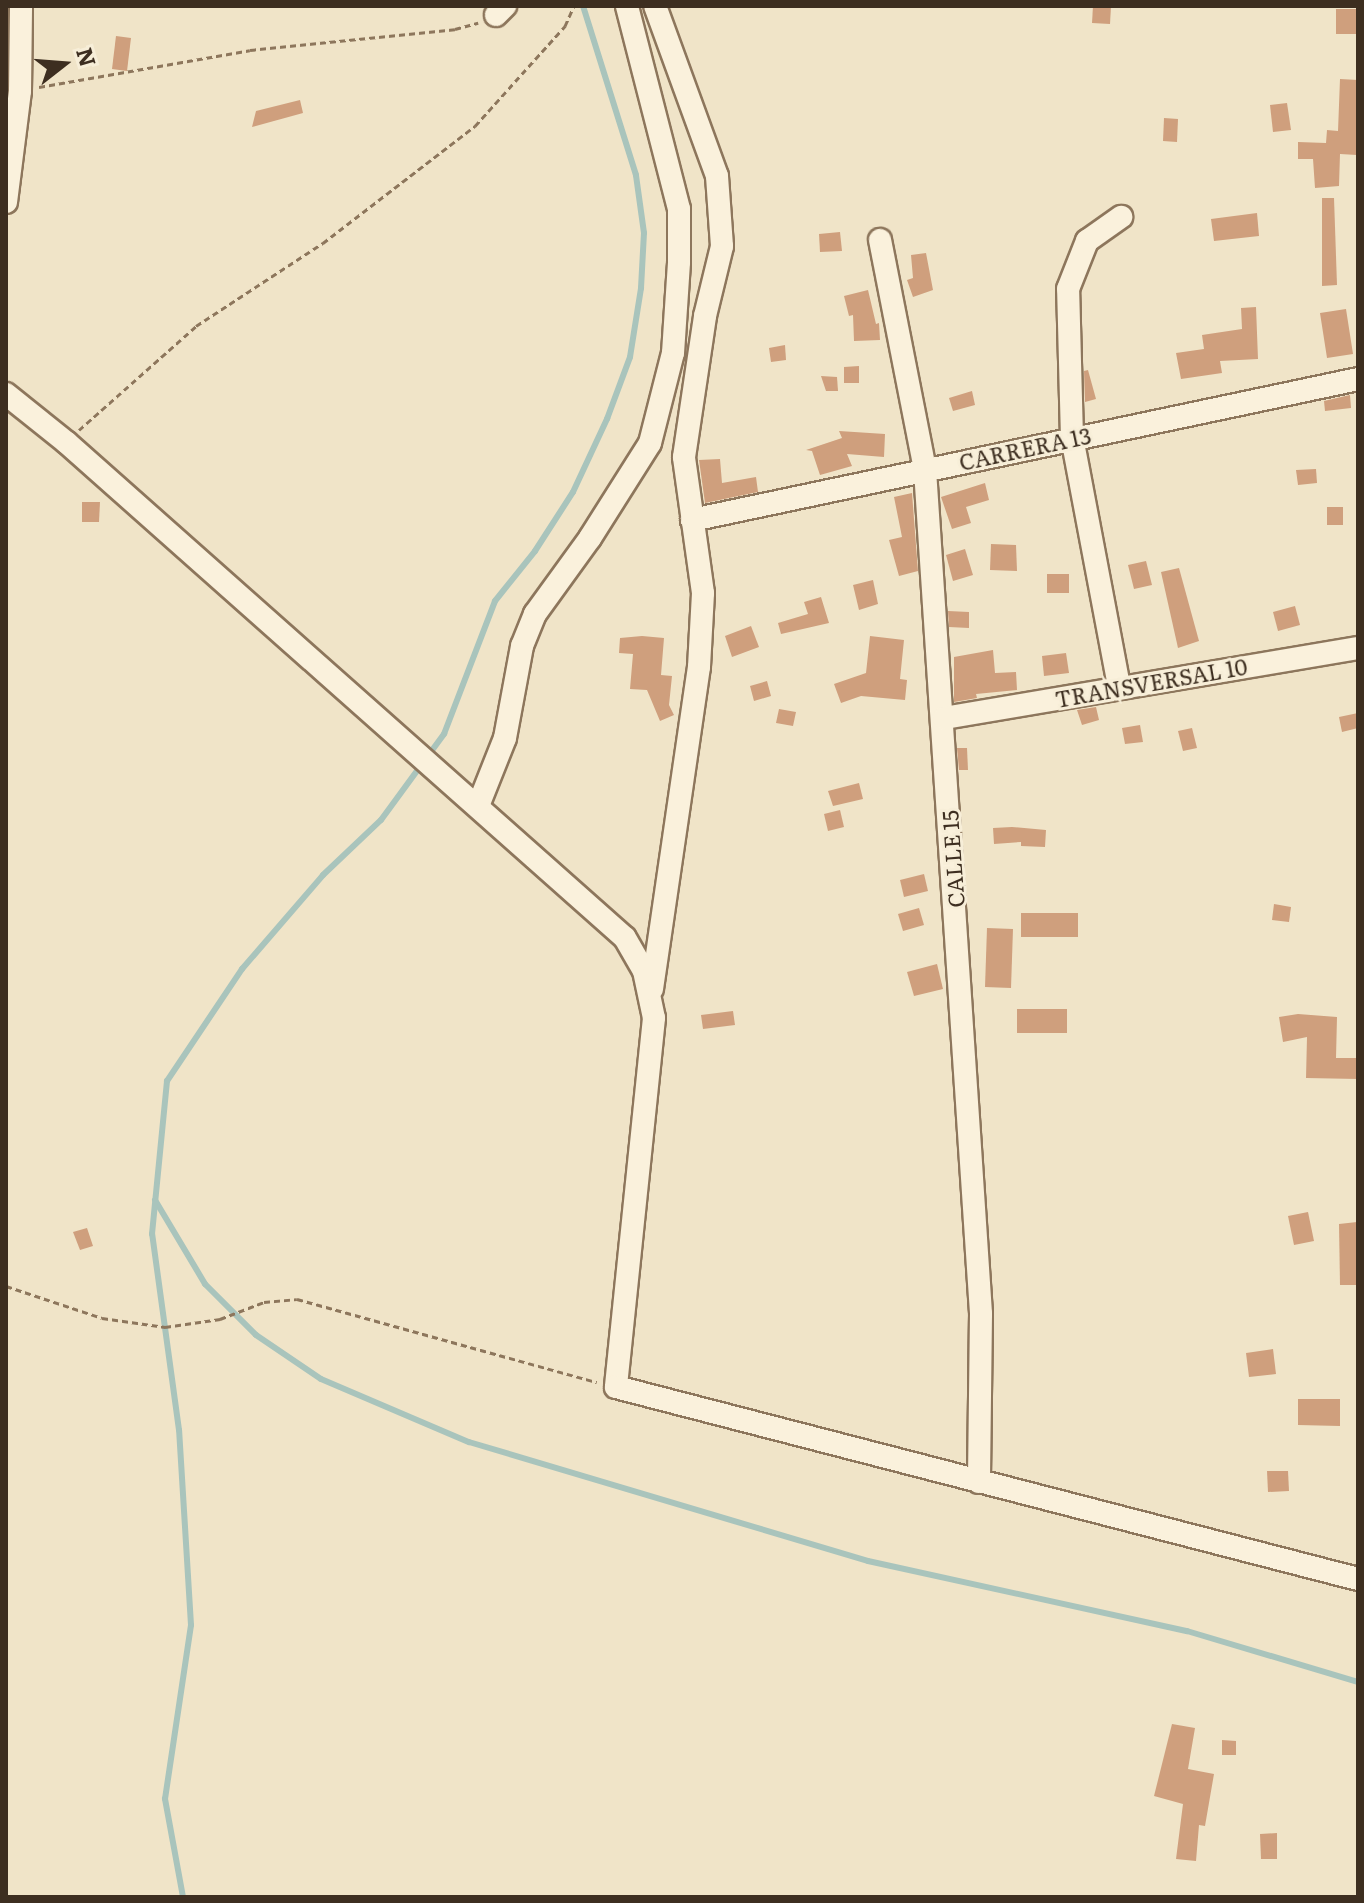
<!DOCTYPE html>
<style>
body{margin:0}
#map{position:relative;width:1364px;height:1903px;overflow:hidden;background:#f0e4c8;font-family:Literata,serif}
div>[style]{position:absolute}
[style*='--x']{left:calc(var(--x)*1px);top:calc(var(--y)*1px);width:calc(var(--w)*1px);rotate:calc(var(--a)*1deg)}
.stream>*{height:6px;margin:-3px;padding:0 3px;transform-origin:3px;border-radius:3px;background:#a9c4bc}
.building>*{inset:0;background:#cf9f7d}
.path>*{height:3px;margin-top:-1.5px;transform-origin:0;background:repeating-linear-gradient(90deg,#8d765c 0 6px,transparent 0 10px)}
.roads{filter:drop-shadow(2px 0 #8d765c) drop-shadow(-2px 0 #8d765c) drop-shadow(0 2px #8d765c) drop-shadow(0 -2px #8d765c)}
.minor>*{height:22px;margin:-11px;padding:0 11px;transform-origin:11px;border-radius:11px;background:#faf1dc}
span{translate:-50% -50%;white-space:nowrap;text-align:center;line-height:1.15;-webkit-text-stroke:6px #f7eed8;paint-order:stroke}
.street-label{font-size:22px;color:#3d2e20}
.frame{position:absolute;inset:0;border:8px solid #3d2e20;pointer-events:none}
.north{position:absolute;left:24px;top:24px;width:80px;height:80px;-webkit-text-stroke:6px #f7eed8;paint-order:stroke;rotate:73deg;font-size:22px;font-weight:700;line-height:32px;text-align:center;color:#3d2e20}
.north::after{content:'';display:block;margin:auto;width:28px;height:36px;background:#3d2e20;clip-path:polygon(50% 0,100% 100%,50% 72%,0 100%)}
</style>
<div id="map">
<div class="stream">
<i style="--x:155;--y:1200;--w:98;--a:59.2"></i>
<i style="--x:205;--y:1284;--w:72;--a:45"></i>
<i style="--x:256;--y:1335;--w:78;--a:34.1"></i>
<i style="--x:321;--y:1379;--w:161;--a:23.1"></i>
<i style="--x:469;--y:1442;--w:416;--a:16.6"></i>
<i style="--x:868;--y:1561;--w:327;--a:12.4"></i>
<i style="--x:1187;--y:1631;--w:178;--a:16.6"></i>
<i style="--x:183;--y:1897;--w:100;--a:-100.4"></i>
<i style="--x:165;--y:1799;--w:176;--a:-81.5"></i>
<i style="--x:191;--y:1625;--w:195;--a:-93.5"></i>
<i style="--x:179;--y:1430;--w:198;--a:-97.8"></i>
<i style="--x:152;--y:1234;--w:154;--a:-84.4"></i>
<i style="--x:167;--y:1081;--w:135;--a:-56.2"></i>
<i style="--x:242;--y:969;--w:124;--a:-49.2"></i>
<i style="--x:323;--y:875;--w:80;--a:-43.5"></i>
<i style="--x:381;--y:820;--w:107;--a:-53.8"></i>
<i style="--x:444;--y:734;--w:142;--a:-69"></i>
<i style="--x:495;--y:601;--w:64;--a:-51.3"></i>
<i style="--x:535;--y:551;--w:70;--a:-57.2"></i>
<i style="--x:573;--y:492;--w:81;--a:-65"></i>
<i style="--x:607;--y:419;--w:66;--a:-69.6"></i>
<i style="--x:630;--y:357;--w:70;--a:-80.9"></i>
<i style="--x:641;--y:288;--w:55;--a:-86.9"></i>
<i style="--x:644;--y:233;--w:59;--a:-97.9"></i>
<i style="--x:636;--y:175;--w:177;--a:-107.4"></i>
</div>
<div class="building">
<i style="clip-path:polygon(1093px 6px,1111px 6px,1110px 24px,1092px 23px)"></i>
<i style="clip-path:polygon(1336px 9px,1358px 9px,1358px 34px,1336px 34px)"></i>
<i style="clip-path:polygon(116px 36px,131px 38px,127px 71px,112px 69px)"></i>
<i style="clip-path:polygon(1340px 79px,1358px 80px,1357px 155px,1340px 154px,1339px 186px,1315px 188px,1313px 159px,1298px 159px,1298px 142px,1326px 143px,1327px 130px,1338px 131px)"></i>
<i style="clip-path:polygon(300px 100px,303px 113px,252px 127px,256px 111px)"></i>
<i style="clip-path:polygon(1287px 103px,1291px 130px,1273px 132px,1270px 105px)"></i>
<i style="clip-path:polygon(1164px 118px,1178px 119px,1177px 142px,1163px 141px)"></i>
<i style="clip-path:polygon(1322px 198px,1334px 198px,1337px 285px,1322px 286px)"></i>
<i style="clip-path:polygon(1257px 213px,1259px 236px,1214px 241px,1211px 219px)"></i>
<i style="clip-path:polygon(840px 232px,842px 251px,820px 252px,819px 234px)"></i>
<i style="clip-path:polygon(926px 253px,933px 290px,913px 297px,907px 280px,913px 278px,911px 255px)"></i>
<i style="clip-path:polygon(868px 290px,876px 324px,879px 323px,880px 340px,854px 341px,853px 315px,849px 316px,844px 296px)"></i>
<i style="clip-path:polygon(1256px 307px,1258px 359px,1220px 361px,1222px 373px,1181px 379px,1176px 353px,1204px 349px,1202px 335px,1242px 329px,1241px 308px)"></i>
<i style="clip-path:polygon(1346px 309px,1353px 354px,1327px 358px,1320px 313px)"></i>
<i style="clip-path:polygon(785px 345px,786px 360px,771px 362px,769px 348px)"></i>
<i style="clip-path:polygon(859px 366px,859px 383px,844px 383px,844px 367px)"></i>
<i style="clip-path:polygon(1088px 370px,1096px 399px,1085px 402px,1084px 371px)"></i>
<i style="clip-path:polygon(821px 376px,837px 377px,838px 391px,826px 391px)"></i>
<i style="clip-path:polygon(972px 391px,975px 405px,953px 411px,949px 398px)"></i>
<i style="clip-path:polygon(1350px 395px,1351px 408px,1325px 411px,1324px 401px)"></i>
<i style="clip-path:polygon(839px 431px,885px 434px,884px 457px,847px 454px,852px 466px,820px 475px,812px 451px,806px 450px,842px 438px)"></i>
<i style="clip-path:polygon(720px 459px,722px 483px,756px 477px,758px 492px,705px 503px,699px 460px)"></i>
<i style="clip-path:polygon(1316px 469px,1317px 483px,1298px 485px,1296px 470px)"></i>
<i style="clip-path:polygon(985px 483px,989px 500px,966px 507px,971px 523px,952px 529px,941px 497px)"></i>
<i style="clip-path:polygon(912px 493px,918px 571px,899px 576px,889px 540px,902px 537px,894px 497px)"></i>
<i style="clip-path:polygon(82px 502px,100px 502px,99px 522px,82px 522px)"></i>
<i style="clip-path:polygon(1327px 507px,1343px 507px,1343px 525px,1327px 525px)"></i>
<i style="clip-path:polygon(991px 544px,1016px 545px,1017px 571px,990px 570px)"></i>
<i style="clip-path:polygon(965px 549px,973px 575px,953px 581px,946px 555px)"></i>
<i style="clip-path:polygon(1146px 561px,1152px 585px,1134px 589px,1128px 565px)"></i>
<i style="clip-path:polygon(1179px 568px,1199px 641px,1178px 648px,1161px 572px)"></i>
<i style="clip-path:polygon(1047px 574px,1069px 574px,1069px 593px,1047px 593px)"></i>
<i style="clip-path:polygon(873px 580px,878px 604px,859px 610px,853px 585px)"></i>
<i style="clip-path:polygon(821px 597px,829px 623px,781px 634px,778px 623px,808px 614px,804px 602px)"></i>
<i style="clip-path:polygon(1295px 606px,1300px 625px,1278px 631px,1273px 612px)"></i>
<i style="clip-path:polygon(948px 611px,969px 612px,969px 628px,949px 627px)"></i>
<i style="clip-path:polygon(751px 626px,759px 647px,732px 657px,725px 636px)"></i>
<i style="clip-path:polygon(642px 636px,664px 638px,661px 675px,672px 676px,669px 705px,674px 715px,660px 721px,647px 690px,630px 689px,633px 654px,619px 653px,620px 638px)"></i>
<i style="clip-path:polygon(870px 636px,904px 640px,900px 679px,907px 680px,905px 700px,861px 696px,841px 703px,834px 684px,866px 673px)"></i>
<i style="clip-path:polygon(993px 650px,995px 673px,1016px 672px,1017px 690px,976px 694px,977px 698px,954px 702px,954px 657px)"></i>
<i style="clip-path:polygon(1066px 653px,1069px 673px,1044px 676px,1042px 656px)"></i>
<i style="clip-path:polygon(767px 681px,771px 696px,754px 701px,750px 686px)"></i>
<i style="clip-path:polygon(1096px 707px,1099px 720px,1082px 725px,1077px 710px)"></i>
<i style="clip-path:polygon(779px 709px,796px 712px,793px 726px,776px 723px)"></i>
<i style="clip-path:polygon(1358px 713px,1358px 728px,1342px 732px,1339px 717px)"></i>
<i style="clip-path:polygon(1140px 725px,1143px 742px,1125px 744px,1122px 728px)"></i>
<i style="clip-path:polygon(1192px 728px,1197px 748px,1183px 751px,1178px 731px)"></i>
<i style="clip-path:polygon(957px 748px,967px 748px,968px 770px,959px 770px)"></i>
<i style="clip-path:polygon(859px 783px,863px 799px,833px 806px,828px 791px)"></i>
<i style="clip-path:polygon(840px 810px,844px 827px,828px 831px,824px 814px)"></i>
<i style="clip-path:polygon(1012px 827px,1046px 830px,1045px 847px,1021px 846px,1021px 842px,994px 844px,993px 828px)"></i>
<i style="clip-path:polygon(924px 874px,928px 891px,904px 897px,900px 880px)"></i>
<i style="clip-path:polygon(1274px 904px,1291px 907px,1289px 922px,1272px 920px)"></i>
<i style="clip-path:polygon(919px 908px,924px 925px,903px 931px,898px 914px)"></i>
<i style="clip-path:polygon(1021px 913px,1078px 913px,1078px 937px,1021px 937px)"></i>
<i style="clip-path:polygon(987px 928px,1013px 929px,1011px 988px,985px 987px)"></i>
<i style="clip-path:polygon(937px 964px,943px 989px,914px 996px,907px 972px)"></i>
<i style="clip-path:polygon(1017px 1009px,1067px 1009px,1067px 1033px,1017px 1033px)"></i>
<i style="clip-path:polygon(733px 1011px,735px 1025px,703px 1029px,701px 1015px)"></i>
<i style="clip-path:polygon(1298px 1014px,1337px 1017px,1336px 1058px,1358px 1058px,1358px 1079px,1306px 1078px,1307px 1037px,1283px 1042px,1279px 1017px)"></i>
<i style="clip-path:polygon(1308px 1212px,1314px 1241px,1294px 1245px,1288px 1216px)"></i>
<i style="clip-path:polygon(1357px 1222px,1358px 1285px,1340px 1285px,1339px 1224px)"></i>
<i style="clip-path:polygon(87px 1228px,93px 1246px,80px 1250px,73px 1232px)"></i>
<i style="clip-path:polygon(1273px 1349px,1276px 1374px,1249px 1377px,1246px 1353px)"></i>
<i style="clip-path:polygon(1298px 1399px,1340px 1399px,1340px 1426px,1298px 1425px)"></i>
<i style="clip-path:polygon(1267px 1471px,1288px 1471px,1289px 1491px,1268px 1492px)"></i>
<i style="clip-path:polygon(1172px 1724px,1195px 1728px,1188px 1769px,1214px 1774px,1205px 1826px,1199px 1825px,1196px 1861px,1176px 1859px,1183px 1804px,1154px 1796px)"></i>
<i style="clip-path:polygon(1222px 1740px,1236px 1741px,1236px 1755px,1222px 1755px)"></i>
<i style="clip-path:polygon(1277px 1833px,1277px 1859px,1261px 1859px,1260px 1834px)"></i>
</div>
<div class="path">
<i style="--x:39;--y:87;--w:214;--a:-9.9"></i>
<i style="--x:250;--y:50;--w:206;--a:-5.8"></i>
<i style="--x:455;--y:29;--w:24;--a:-15"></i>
<i style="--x:79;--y:430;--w:157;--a:-41.6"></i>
<i style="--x:196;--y:326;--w:152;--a:-33.2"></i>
<i style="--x:323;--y:243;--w:192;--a:-37.6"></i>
<i style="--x:475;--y:126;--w:135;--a:-48"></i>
<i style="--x:565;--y:26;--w:22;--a:-66"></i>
<i style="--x:6;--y:1286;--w:101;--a:18.4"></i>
<i style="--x:102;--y:1318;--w:64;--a:8.1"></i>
<i style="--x:165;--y:1327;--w:56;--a:-8.3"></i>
<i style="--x:220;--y:1319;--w:47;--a:-21.1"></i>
<i style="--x:264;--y:1302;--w:33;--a:-5"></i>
<i style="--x:297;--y:1299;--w:311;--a:15.5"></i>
</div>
<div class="roads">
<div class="minor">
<i style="--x:496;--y:15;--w:13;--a:-45"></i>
<i style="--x:6;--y:202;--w:112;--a:-82.8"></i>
<i style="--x:20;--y:91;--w:85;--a:-89.3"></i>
<i style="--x:880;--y:240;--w:234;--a:78.9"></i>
<i style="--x:925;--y:470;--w:846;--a:86.2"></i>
<i style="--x:981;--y:1314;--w:168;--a:90.7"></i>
<i style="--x:6;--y:394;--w:77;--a:38.7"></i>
<i style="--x:66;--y:442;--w:747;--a:41.58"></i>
<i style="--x:625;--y:938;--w:38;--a:60"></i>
<i style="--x:644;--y:971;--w:48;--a:78"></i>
<i style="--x:654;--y:1018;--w:371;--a:95.9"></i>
<i style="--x:616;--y:1387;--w:766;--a:14.51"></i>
<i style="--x:692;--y:520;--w:681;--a:-11.95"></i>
<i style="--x:1119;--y:686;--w:252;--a:-100.7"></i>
<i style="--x:1072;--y:438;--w:149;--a:-91.5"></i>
<i style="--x:1068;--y:289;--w:52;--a:-68.4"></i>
<i style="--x:1087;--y:241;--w:42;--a:-35.2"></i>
<i style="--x:944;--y:718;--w:420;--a:-9.6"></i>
<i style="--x:478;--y:806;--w:73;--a:-68.3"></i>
<i style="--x:505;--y:738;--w:94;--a:-79.5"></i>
<i style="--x:522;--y:646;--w:35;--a:-68"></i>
<i style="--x:535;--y:614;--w:94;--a:-54.1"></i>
<i style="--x:590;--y:538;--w:112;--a:-57.7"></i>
<i style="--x:650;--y:443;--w:93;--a:-75.7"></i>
<i style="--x:673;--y:353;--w:91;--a:-86.2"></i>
<i style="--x:679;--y:262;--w:53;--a:-90"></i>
<i style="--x:679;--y:209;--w:210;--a:-104.4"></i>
<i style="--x:652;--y:989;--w:325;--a:-81.7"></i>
<i style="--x:699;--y:667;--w:74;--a:-86.9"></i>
<i style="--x:703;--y:593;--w:137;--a:-98"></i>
<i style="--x:684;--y:457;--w:143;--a:-81.5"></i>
<i style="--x:705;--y:316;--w:72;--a:-76.3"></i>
<i style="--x:722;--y:246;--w:70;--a:-94.1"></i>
<i style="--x:717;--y:176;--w:181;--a:-110"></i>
</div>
</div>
<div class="street-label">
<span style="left:1025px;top:448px;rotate:-12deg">CARRERA 13</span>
<span style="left:1151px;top:682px;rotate:-10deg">TRANSVERSAL 10</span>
<span style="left:952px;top:859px;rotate:-94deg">CALLE 15</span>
</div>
<div class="frame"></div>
<div class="north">N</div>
</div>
